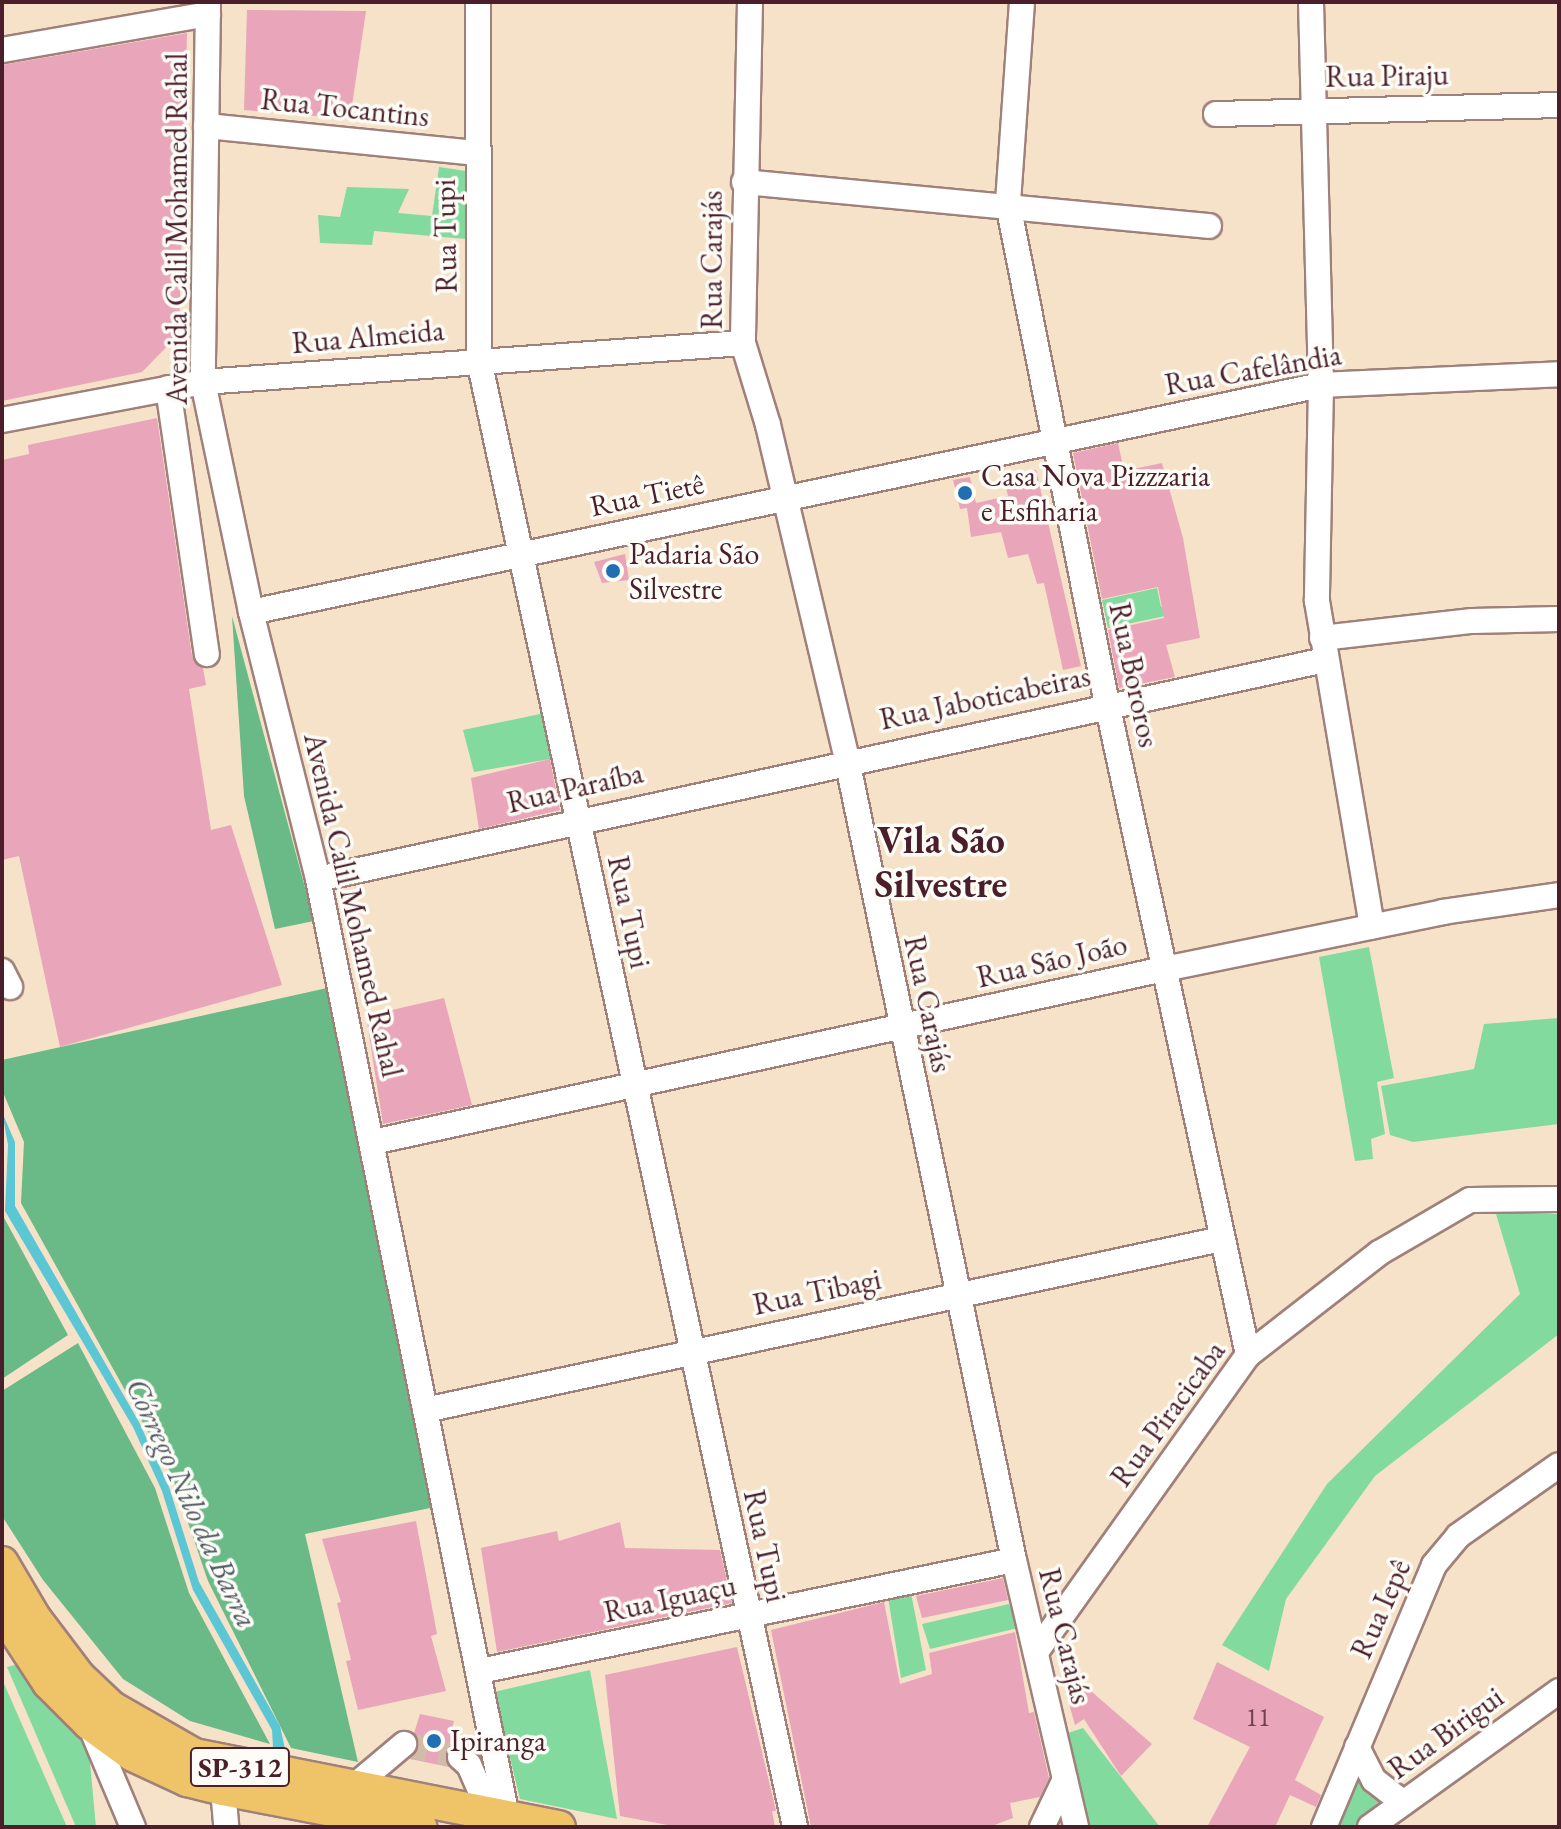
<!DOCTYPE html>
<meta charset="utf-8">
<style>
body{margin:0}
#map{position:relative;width:1561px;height:1829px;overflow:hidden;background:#f5e2c9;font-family:"EB Garamond",serif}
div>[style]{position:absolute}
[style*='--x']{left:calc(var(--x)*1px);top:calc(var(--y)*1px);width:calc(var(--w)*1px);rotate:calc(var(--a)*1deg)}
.green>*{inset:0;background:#82da9f}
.forest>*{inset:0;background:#69ba86}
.water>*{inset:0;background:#5bc7d4}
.building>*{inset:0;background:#e9a5b9}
.minor-tunnel>*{height:24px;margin-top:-12px;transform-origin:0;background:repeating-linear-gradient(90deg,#d3bba9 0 24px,transparent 0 36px)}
.roads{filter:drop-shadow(2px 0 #a0807a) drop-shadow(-2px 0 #a0807a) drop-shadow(0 2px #a0807a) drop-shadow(0 -2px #a0807a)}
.minor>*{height:24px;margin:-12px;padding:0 12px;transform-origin:12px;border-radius:12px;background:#fff}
.major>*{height:32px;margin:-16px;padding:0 16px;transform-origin:16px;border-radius:16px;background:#efc469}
.dots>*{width:22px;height:22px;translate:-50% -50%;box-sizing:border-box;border:4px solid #fdfcf7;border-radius:50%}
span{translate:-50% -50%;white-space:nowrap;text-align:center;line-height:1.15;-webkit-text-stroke:7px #fdfcf7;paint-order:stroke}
.number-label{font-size:26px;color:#72404e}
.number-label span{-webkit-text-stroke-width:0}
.shield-label span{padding:2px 6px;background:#fdfcf7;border:2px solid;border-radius:6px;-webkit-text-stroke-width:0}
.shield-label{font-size:28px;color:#4a1f2b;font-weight:700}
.street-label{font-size:30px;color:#4a1f2b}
.poi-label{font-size:30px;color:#4a1f2b}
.left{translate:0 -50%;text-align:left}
.water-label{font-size:32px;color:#505a66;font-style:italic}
.district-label{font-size:38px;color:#4a1f2b;font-weight:700}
.frame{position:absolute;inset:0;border:4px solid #4a1f2b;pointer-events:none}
</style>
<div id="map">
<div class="green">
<i style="clip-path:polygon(439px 167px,466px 171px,466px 239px,374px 231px,372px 245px,320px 243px,318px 215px,340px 217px,347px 187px,409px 189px,398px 213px,432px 216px)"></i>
<i style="clip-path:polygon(1157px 588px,1161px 607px,1169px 606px,1170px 615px,1108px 628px,1102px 600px)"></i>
<i style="clip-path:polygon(545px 713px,556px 758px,474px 772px,463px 730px)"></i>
<i style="clip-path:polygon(1369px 947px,1394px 1078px,1377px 1082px,1385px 1134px,1371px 1139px,1373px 1159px,1355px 1161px,1319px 957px)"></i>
<i style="clip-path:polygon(1559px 1018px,1559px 1124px,1413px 1142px,1390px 1135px,1381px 1086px,1474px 1069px,1484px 1024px)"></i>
<i style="clip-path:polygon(1496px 1214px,1559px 1214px,1559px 1334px,1375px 1476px,1286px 1599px,1269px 1671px,1222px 1645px,1327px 1484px,1520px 1294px)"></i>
<i style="clip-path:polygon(911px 1593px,926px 1670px,901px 1678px,888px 1597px)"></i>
<i style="clip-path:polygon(1009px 1604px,1018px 1628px,930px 1649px,922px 1624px)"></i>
<i style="clip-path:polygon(27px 1662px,88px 1741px,96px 1827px,76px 1827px,7px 1667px)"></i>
<i style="clip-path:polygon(590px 1670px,617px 1819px,520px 1799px,494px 1692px)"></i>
<i style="clip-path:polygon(2px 1679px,67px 1827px,2px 1827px)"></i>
<i style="clip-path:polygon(1083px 1728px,1160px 1827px,1080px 1827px,1065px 1734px)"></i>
<i style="clip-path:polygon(1357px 1763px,1388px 1805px,1358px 1827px,1333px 1827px)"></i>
</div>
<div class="forest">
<i style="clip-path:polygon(232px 616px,314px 921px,275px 929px,244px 796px)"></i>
<i style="clip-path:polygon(327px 988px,435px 1507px,305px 1534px,358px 1762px,291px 1748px,208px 1581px,171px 1473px,21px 1203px,24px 1142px,2px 1090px,2px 1060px)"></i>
<i style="clip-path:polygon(2px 1201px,2px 1214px,68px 1335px,2px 1379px)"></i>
<i style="clip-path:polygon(78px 1343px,155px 1488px,189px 1593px,270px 1744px,190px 1721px,123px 1679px,43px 1580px,2px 1516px,2px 1391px)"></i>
</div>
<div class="water">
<i style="clip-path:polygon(2px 1112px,15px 1142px,15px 1206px,139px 1422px,169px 1487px,199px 1582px,280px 1726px,285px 1749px,273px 1748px,272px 1730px,193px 1590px,162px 1491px,133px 1427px,5px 1211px,8px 1145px)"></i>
</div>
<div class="building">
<i style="clip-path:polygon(247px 10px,366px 11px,350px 119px,244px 110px)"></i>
<i style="clip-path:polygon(187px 33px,179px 334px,142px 372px,2px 401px,2px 65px)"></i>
<i style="clip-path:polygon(157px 418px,192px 656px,203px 668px,206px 685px,189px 689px,211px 830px,231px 825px,282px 985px,60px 1047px,19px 856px,2px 860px,2px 460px,29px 454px,28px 445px)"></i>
<i style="clip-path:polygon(1118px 443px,1124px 471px,1162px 463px,1183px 538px,1200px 638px,1166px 645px,1175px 677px,1119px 688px,1108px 630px,1164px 618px,1158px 587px,1102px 599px,1073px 453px)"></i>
<i style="clip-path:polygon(1036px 470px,1081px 666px,1063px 670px,1044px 583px,1037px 584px,1028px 554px,1008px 558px,1001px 532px,971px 537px,967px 508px,960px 509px,953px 480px,970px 477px,976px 503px,1008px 496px,1003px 475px)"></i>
<i style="clip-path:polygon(625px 554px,629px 580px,602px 583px,594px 562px)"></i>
<i style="clip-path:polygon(550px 759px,560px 810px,479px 829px,471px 778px)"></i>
<i style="clip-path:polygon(444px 998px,472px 1105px,383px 1124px,366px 1016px)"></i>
<i style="clip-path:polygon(416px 1521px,437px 1634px,431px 1636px,446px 1691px,358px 1710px,346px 1661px,351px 1660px,337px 1603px,341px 1602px,322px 1539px)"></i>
<i style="clip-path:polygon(620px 1522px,625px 1548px,720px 1550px,732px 1603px,497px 1652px,481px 1548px,557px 1531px,559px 1541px)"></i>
<i style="clip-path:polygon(1003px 1578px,1008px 1600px,922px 1618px,916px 1596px)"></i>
<i style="clip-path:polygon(884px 1602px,900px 1684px,932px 1674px,929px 1653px,1015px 1632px,1029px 1713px,1034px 1712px,1049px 1778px,1040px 1797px,1010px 1803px,1013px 1818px,989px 1827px,811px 1827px,771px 1630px)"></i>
<i style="clip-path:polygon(737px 1647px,776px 1811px,772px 1811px,775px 1827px,678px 1827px,620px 1816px,605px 1675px)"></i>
<i style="clip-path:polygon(1217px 1662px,1324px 1717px,1295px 1780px,1321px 1795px,1316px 1807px,1290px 1795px,1275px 1827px,1207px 1827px,1250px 1747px,1193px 1719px)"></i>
<i style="clip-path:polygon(1077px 1679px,1152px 1744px,1121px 1776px,1084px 1719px,1075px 1725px,1064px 1686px)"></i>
<i style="clip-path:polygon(420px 1714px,454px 1721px,450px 1736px,464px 1739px,448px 1748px,449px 1767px,410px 1759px,418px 1748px,414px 1733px)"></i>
</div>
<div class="minor-tunnel">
<i style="--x:404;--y:1744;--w:57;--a:13.1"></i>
</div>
<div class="roads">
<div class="minor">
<i style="--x:208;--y:2;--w:380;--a:90.8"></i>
<i style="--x:203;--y:382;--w:235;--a:78.2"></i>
<i style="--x:251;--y:612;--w:275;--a:75.9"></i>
<i style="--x:318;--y:879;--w:956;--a:78.6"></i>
<i style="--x:478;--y:2;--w:358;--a:89.8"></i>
<i style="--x:479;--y:360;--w:1501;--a:77.84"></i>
<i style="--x:750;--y:2;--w:341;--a:91.2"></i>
<i style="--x:743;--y:343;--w:86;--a:73"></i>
<i style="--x:768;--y:425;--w:344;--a:76.7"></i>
<i style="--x:847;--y:760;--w:817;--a:78.21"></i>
<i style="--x:1014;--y:1560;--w:274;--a:76.9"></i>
<i style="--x:1022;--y:2;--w:202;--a:94"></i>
<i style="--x:1008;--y:204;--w:500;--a:78.8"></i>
<i style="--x:1105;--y:694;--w:676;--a:77.79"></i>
<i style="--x:1311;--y:2;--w:383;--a:88.5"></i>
<i style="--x:1321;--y:385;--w:216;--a:91.1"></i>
<i style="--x:1317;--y:601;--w:330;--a:80.4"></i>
<i style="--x:2;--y:50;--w:209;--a:-9.9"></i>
<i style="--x:1216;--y:114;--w:343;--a:-1.5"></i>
<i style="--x:206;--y:126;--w:271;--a:5.7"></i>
<i style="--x:744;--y:182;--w:467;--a:5.4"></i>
<i style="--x:168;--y:388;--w:269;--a:81.7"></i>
<i style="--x:2;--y:420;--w:205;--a:-10.7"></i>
<i style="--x:203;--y:382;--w:541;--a:-4.13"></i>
<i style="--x:251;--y:612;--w:1094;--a:-11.98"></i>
<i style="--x:1321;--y:385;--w:238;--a:-2.6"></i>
<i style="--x:1322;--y:638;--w:151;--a:-6.5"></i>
<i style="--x:1472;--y:621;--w:87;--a:-1.3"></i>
<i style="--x:318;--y:879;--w:1031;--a:-12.27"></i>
<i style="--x:2;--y:971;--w:18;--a:63"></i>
<i style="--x:373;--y:1142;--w:810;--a:-12.34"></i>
<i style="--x:1164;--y:969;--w:285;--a:-11.5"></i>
<i style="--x:1443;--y:912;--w:117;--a:-8.3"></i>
<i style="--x:425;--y:1410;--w:814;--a:-12.12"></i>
<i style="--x:1036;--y:1652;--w:365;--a:-54.5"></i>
<i style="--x:1248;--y:1355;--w:166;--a:-37.9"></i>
<i style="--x:1379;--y:1253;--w:105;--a:-30.2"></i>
<i style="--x:1470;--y:1200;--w:89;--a:-0.6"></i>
<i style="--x:480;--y:1671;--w:545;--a:-11.74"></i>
<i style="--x:89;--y:1723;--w:113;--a:67.1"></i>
<i style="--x:1357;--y:1747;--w:37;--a:63"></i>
<i style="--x:1374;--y:1780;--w:37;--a:38"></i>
<i style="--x:460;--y:1757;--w:12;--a:42"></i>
<i style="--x:469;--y:1765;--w:52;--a:66.4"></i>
<i style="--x:353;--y:1787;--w:67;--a:-40.1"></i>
<i style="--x:223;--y:1789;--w:38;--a:85"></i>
<i style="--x:1042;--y:1827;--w:53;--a:-64.4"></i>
<i style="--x:1324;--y:1827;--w:284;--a:-67.2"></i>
<i style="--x:1434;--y:1565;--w:38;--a:-50"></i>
<i style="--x:1458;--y:1536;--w:123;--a:-35.1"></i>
<i style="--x:1370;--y:1827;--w:233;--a:-35.7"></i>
</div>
<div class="major">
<i style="--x:2;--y:1563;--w:65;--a:59.5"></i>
<i style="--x:35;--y:1619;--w:73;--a:52.8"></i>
<i style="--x:79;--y:1677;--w:45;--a:43.2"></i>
<i style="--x:112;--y:1708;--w:95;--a:29.8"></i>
<i style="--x:194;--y:1755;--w:372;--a:11.2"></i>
<i style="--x:2;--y:1611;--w:86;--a:56.9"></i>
<i style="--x:49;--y:1683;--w:57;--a:45"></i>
<i style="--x:89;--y:1723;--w:54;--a:36"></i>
<i style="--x:133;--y:1755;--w:60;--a:24.8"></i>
<i style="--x:187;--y:1780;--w:37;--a:14"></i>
<i style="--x:223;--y:1789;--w:201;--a:10.9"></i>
</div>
</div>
<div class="dots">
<i style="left:965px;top:493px;background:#1f6fb2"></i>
<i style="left:613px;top:571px;background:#1f6fb2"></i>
<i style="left:434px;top:1741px;background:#1f6fb2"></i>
</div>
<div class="number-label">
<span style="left:1258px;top:1718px">11</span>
</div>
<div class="shield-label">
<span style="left:240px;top:1767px">SP-312</span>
</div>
<div class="street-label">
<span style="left:1387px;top:76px;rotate:-1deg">Rua Piraju</span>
<span style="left:345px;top:108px;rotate:6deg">Rua Tocantins</span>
<span style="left:177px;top:229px;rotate:-90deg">Avenida Calil Mohamed Rahal</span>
<span style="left:446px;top:236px;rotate:-91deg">Rua Tupi</span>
<span style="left:712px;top:260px;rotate:-90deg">Rua Carajás</span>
<span style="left:368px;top:337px;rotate:-5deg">Rua Almeida</span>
<span style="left:1253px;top:370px;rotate:-10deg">Rua Cafelândia</span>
<span style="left:647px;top:495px;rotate:-12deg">Rua Tietê</span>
<span style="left:1134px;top:675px;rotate:78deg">Rua Bororos</span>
<span style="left:985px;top:698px;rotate:-12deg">Rua Jaboticabeiras</span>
<span style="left:575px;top:788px;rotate:-13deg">Rua Paraíba</span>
<span style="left:353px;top:905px;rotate:77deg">Avenida Calil Mohamed Rahal</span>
<span style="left:629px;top:912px;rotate:78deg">Rua Tupi</span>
<span style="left:1052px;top:961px;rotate:-13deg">Rua São João</span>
<span style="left:928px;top:1004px;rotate:78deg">Rua Carajás</span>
<span style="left:817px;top:1292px;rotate:-12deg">Rua Tibagi</span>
<span style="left:1168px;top:1414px;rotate:-54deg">Rua Piracicaba</span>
<span style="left:765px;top:1546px;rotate:78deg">Rua Tupi</span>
<span style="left:670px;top:1599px;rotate:-12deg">Rua Iguaçu</span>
<span style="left:1381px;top:1609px;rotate:-66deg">Rua Iepê</span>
<span style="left:1065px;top:1636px;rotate:76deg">Rua Carajás</span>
<span style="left:1446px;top:1733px;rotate:-36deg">Rua Birigui</span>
</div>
<div class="poi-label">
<span class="left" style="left:981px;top:493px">Casa Nova Pizzzaria<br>e Esfiharia</span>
<span class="left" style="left:629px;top:571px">Padaria São<br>Silvestre</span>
<span class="left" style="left:450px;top:1741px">Ipiranga</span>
</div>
<div class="water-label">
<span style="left:192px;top:1503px;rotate:65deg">Córrego Nilo da Barra</span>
</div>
<div class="district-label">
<span style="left:941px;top:862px">Vila São<br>Silvestre</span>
</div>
<div class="frame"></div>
</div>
